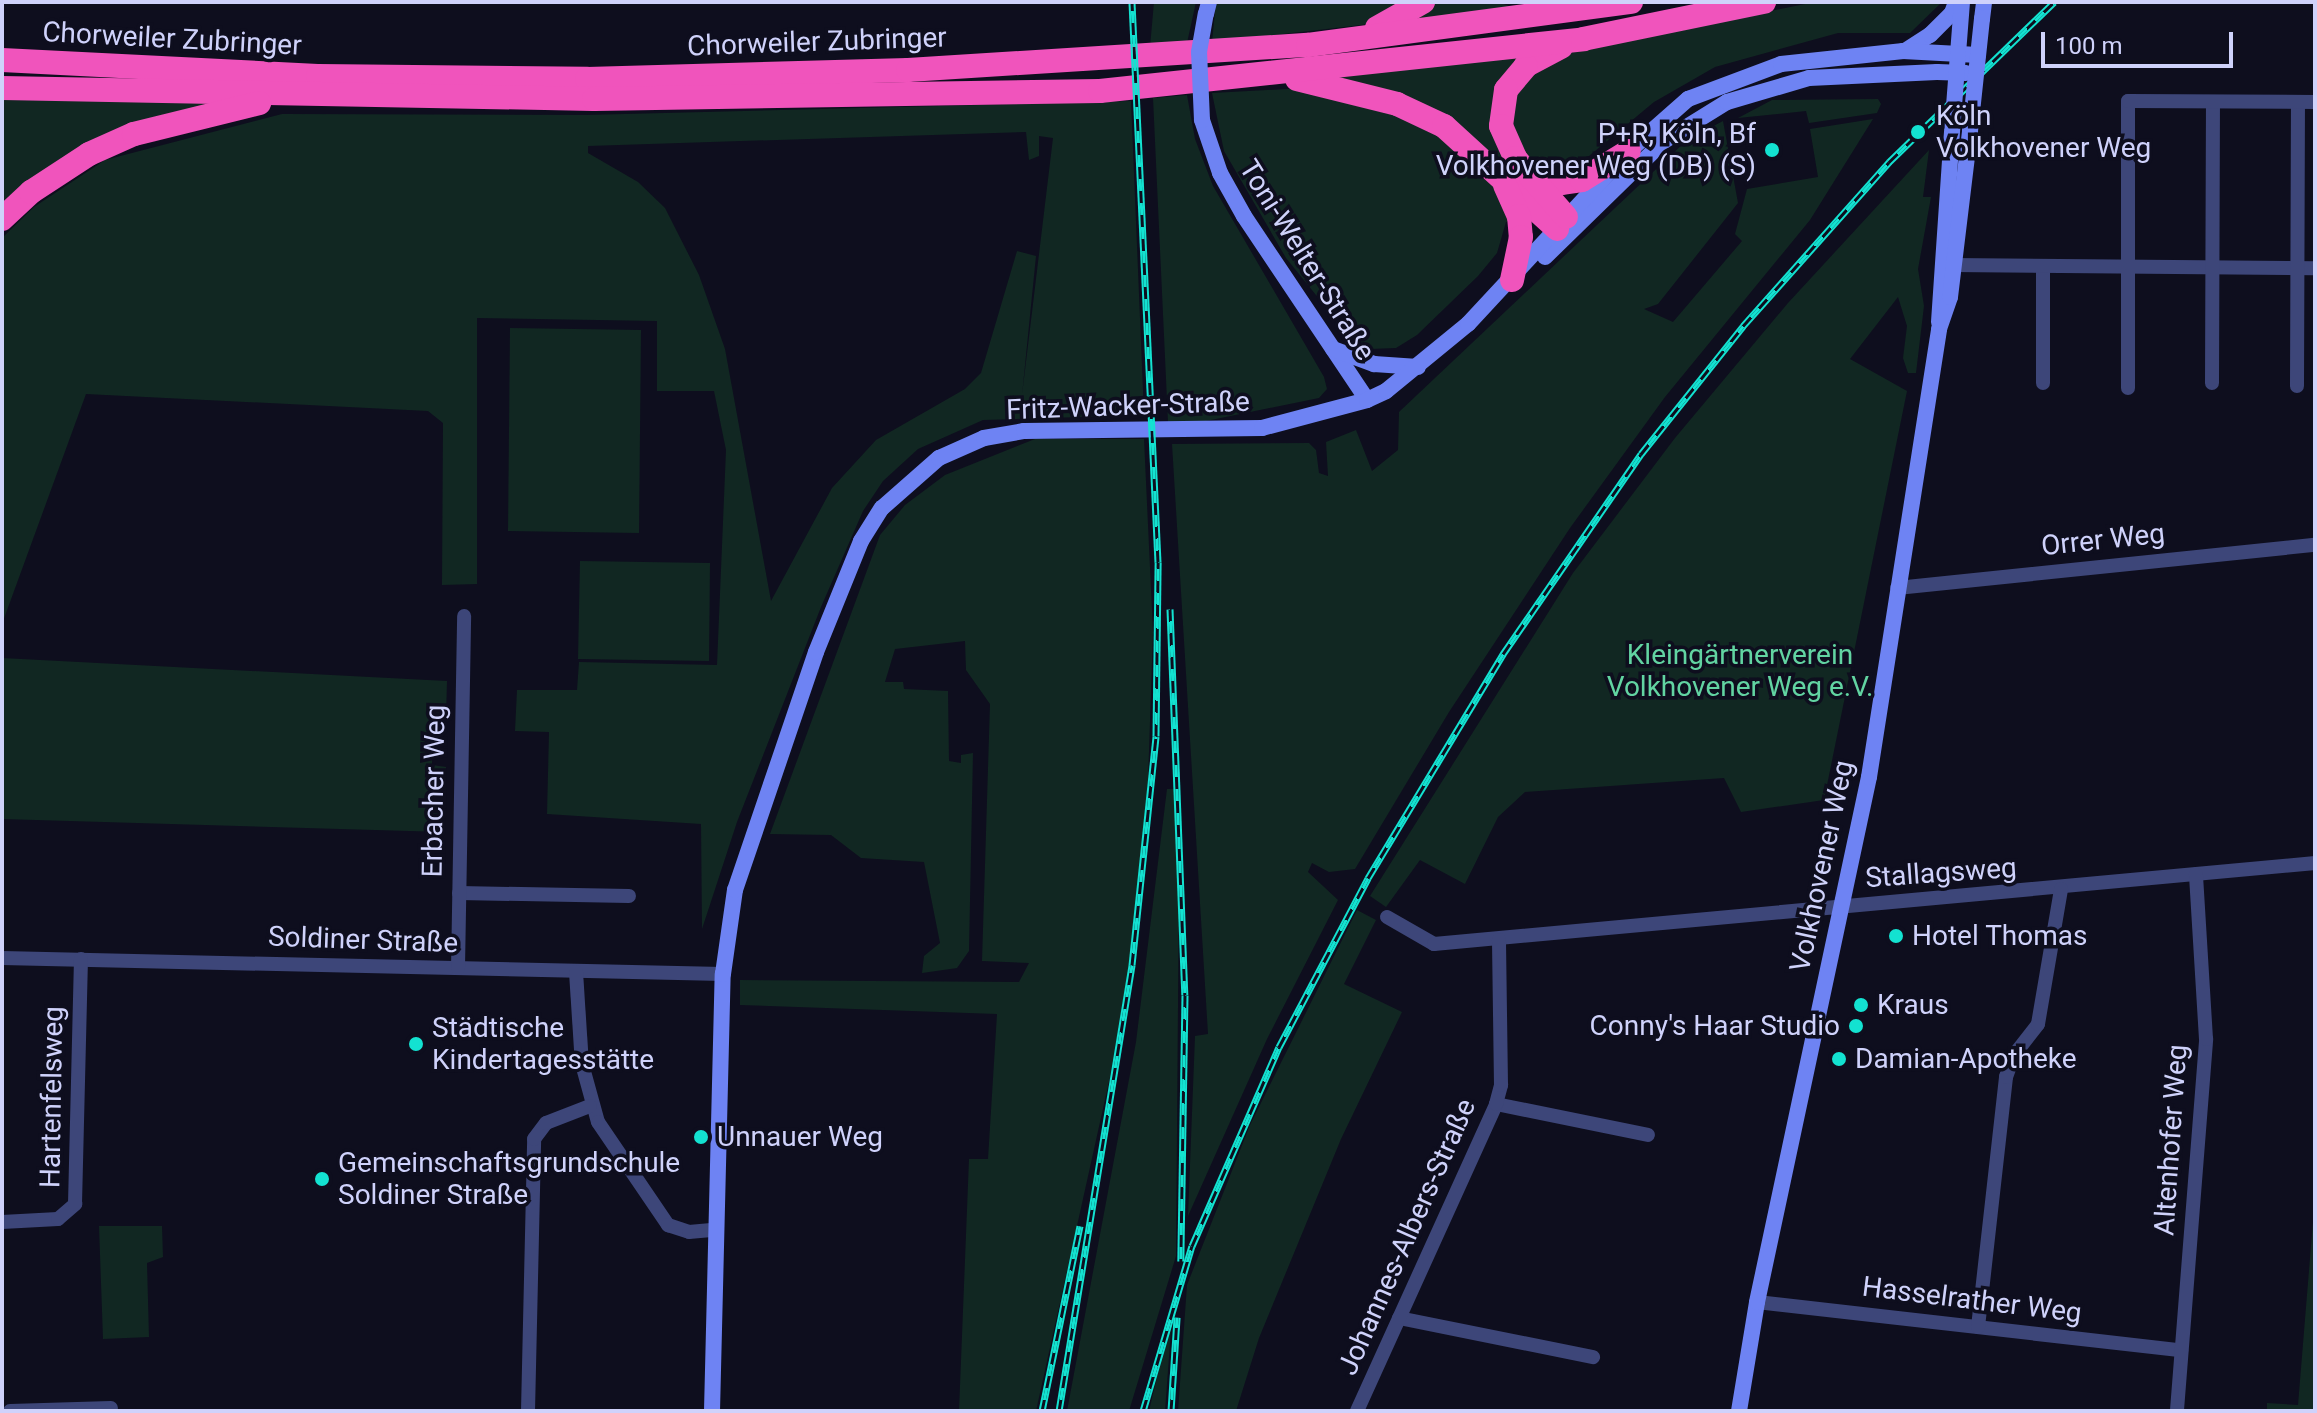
<!DOCTYPE html>
<meta charset="utf-8">
<style>
body{margin:0}
#map{position:relative;width:2317px;height:1413px;overflow:hidden;background:#0e0e1e;font-family:Roboto,sans-serif}
div>[style]{position:absolute}
[style*='--x']{left:calc(var(--x)*1px);top:calc(var(--y)*1px);width:calc(var(--w)*1px);rotate:calc(var(--a)*1deg)}
.green>*{inset:0;background:#112722}
.street>*{height:14px;margin:-7px;padding:0 7px;transform-origin:7px;border-radius:7px;background:#3d4679}
.secondary>*{height:16px;margin:-8px;padding:0 8px;transform-origin:8px;border-radius:8px;background:#6e83f3}
.highway>*{height:24px;margin:-12px;padding:0 12px;transform-origin:12px;border-radius:12px;background:#f054bc}
.rail>*{height:7px;margin-top:-3.5px;transform-origin:0;background:repeating-linear-gradient(90deg,#0e0e1e 0 12px,#13e2d1 0 24px);box-sizing:border-box;border-block:2px solid #13e2d1}
.secondary-bridge>*{height:16px;margin:-8px;padding:0 8px;transform-origin:8px;border-radius:8px;background:#6e83f3}
.dots>*{width:22px;height:22px;translate:-50% -50%;box-sizing:border-box;border:4px solid #0e0e1e;border-radius:50%}
span{translate:-50% -50%;white-space:nowrap;text-align:center;line-height:1.15;-webkit-text-stroke:7px #0e0e1e;paint-order:stroke}
.street-label{font-size:28px;color:#cfd2fb}
.poi-label{font-size:28px;color:#cfd2fb}
.left{translate:0 -50%;text-align:left}
.right{translate:-100% -50%;text-align:right}
.park-label{font-size:28px;color:#62d4a2}
.frame{position:absolute;inset:0;border:4px solid #cfd2fb;pointer-events:none}
.scale{position:absolute;left:2041px;top:32px;width:192px;height:36px;box-sizing:border-box;border:4px solid #cfd2fb;border-top:0;padding-left:10px;font-size:24px;line-height:28px;white-space:nowrap;color:#cfd2fb;-webkit-text-stroke:6px #0e0e1e;paint-order:stroke}
</style>
<div id="map">
<div class="green">
<i style="clip-path:polygon(1154px 2px,1196px 2px,1187px 43px,1150px 47px)"></i>
<i style="clip-path:polygon(1216px 2px,1418px 2px,1379px 23px,1212px 42px)"></i>
<i style="clip-path:polygon(1432px 2px,1498px 2px,1520px 10px,1406px 22px)"></i>
<i style="clip-path:polygon(1815px 2px,1942px 2px,1910px 33px,1838px 33px,1715px 67px,1654px 102px,1589px 156px,1559px 164px,1557px 174px,1515px 151px,1511px 90px,1571px 51px)"></i>
<i style="clip-path:polygon(1544px 46px,1499px 92px,1541px 204px,1475px 140px,1306px 77px)"></i>
<i style="clip-path:polygon(1305px 88px,1421px 120px,1502px 189px,1516px 221px,1506px 222px,1497px 253px,1478px 276px,1417px 335px,1396px 348px,1370px 349px,1350px 337px,1286px 258px,1224px 151px,1212px 93px)"></i>
<i style="clip-path:polygon(1187px 95px,1195px 139px,1213px 186px,1324px 377px,1327px 389px,1319px 398px,1206px 421px,1168px 422px,1153px 98px)"></i>
<i style="clip-path:polygon(2px 99px,215px 102px,2px 210px)"></i>
<i style="clip-path:polygon(1772px 100px,1878px 99px,1881px 104px,1877px 113px,1809px 123px,1806px 111px,1738px 118px)"></i>
<i style="clip-path:polygon(evenodd,1131px 101px,1144px 415px,983px 420px,918px 449px,883px 481px,863px 511px,821px 607px,737px 822px,702px 929px,701px 824px,547px 814px,549px 732px,515px 731px,517px 690px,577px 690px,579px 662px,717px 665px,726px 450px,714px 391px,657px 391px,657px 321px,477px 318px,477px 584px,442px 585px,443px 423px,428px 411px,86px 394px,2px 624px,2px 238px,34px 207px,105px 160px,282px 114px,586px 115px,1131px 101px,1026px 132px,1029px 160px,1039px 156px,1039px 136px,1053px 138px,1022px 395px,1036px 256px,1017px 251px,981px 373px,965px 389px,876px 440px,832px 488px,771px 601px,725px 349px,699px 275px,665px 208px,638px 182px,588px 153px,588px 146px,1026px 132px)"></i>
<i style="clip-path:polygon(1873px 119px,1810px 220px,1665px 397px,1570px 528px,1449px 712px,1355px 869px,1329px 872px,1312px 863px,1308px 872px,1338px 900px,1267px 1039px,1188px 1216px,1195px 1036px,1208px 1034px,1172px 444px,1309px 443px,1316px 450px,1319px 473px,1328px 476px,1326px 442px,1356px 430px,1372px 471px,1398px 450px,1399px 412px,1687px 140px,1723px 121px,1738px 203px,1658px 304px,1644px 309px,1673px 322px,1742px 241px,1735px 234px,1747px 189px,1818px 177px,1810px 129px)"></i>
<i style="clip-path:polygon(1929px 150px,1923px 197px,1931px 197px,1918px 269px,1924px 306px,1916px 373px,1908px 373px,1903px 358px,1907px 326px,1898px 297px,1850px 359px,1907px 391px,1824px 800px,1741px 812px,1724px 778px,1525px 792px,1498px 817px,1465px 884px,1420px 860px,1386px 907px,1370px 896px,1573px 573px,1675px 438px,1788px 303px)"></i>
<i style="clip-path:polygon(510px 328px,641px 330px,639px 533px,508px 531px)"></i>
<i style="clip-path:polygon(1035px 439px,1144px 439px,1153px 632px,1148px 781px,1129px 965px,1110px 1077px,1036px 1411px,959px 1411px,969px 1159px,988px 1159px,997px 1014px,740px 1005px,740px 980px,1019px 982px,1029px 963px,982px 961px,990px 704px,966px 670px,965px 641px,895px 649px,885px 682px,903px 682px,904px 689px,948px 691px,949px 761px,961px 763px,961px 755px,973px 753px,969px 951px,957px 968px,922px 973px,924px 956px,940px 943px,924px 862px,861px 858px,831px 835px,770px 834px,880px 535px,905px 505px,945px 475px)"></i>
<i style="clip-path:polygon(580px 561px,710px 563px,709px 661px,578px 659px)"></i>
<i style="clip-path:polygon(2px 658px,447px 681px,446px 717px,433px 717px,432px 765px,446px 767px,444px 832px,2px 819px)"></i>
<i style="clip-path:polygon(1167px 789px,1175px 789px,1179px 879px,1176px 1256px,1129px 1411px,1067px 1411px,1136px 1042px)"></i>
<i style="clip-path:polygon(1357px 910px,1376px 920px,1344px 984px,1402px 1012px,1341px 1139px,1259px 1338px,1236px 1411px,1178px 1411px,1187px 1285px,1250px 1125px)"></i>
<i style="clip-path:polygon(2315px 1197px,2315px 1411px,2267px 1411px,2267px 1403px,2298px 1405px)"></i>
<i style="clip-path:polygon(99px 1226px,162px 1226px,163px 1257px,147px 1263px,149px 1337px,103px 1339px)"></i>
<i style="clip-path:polygon(1171px 1330px,1165px 1411px,1149px 1411px,1157px 1377px)"></i>
</div>
<div class="street">
<i style="--x:2043;--y:268;--w:115;--a:90"></i>
<i style="--x:1945;--y:270;--w:9;--a:-36"></i>
<i style="--x:1952;--y:265;--w:363;--a:0.5"></i>
<i style="--x:2212;--y:383;--w:281;--a:-89.8"></i>
<i style="--x:2297;--y:386;--w:284;--a:-89.8"></i>
<i style="--x:2128;--y:388;--w:287;--a:-90"></i>
<i style="--x:2128;--y:101;--w:187;--a:0.3"></i>
<i style="--x:1897;--y:588;--w:420;--a:-5.9"></i>
<i style="--x:459;--y:893;--w:170;--a:1"></i>
<i style="--x:1387;--y:917;--w:54;--a:29.9"></i>
<i style="--x:1434;--y:944;--w:885;--a:-5.25"></i>
<i style="--x:2;--y:958;--w:721;--a:1.27"></i>
<i style="--x:458;--y:968;--w:352;--a:-89"></i>
<i style="--x:576;--y:972;--w:92;--a:86.3"></i>
<i style="--x:582;--y:1064;--w:60;--a:74.6"></i>
<i style="--x:598;--y:1122;--w:125;--a:55.8"></i>
<i style="--x:668;--y:1225;--w:22;--a:18"></i>
<i style="--x:689;--y:1232;--w:25;--a:-5"></i>
<i style="--x:1496;--y:1104;--w:155;--a:11.5"></i>
<i style="--x:2;--y:1222;--w:56;--a:-3.1"></i>
<i style="--x:58;--y:1219;--w:23;--a:-41"></i>
<i style="--x:75;--y:1204;--w:245;--a:-88.6"></i>
<i style="--x:1757;--y:1302;--w:427;--a:6.5"></i>
<i style="--x:1399;--y:1318;--w:198;--a:11.4"></i>
<i style="--x:1978;--y:1327;--w:252;--a:-83.6"></i>
<i style="--x:2006;--y:1077;--w:23;--a:-70"></i>
<i style="--x:2014;--y:1055;--w:39;--a:-52"></i>
<i style="--x:2038;--y:1024;--w:137;--a:-80.3"></i>
<i style="--x:2177;--y:1410;--w:372;--a:-85.5"></i>
<i style="--x:2206;--y:1039;--w:165;--a:-93.5"></i>
<i style="--x:10;--y:1411;--w:101;--a:-1.7"></i>
<i style="--x:528;--y:1411;--w:272;--a:-88.7"></i>
<i style="--x:534;--y:1139;--w:20;--a:-53"></i>
<i style="--x:546;--y:1123;--w:47;--a:-21.1"></i>
<i style="--x:1357;--y:1411;--w:337;--a:-65.6"></i>
<i style="--x:1496;--y:1104;--w:20;--a:-75"></i>
<i style="--x:1501;--y:1085;--w:145;--a:-90.8"></i>
</div>
<div class="secondary">
<i style="--x:1206;--y:14;--w:12;--a:-76"></i>
<i style="--x:1982;--y:19;--w:17;--a:-83"></i>
<i style="--x:1905;--y:51;--w:30;--a:-33"></i>
<i style="--x:1930;--y:35;--w:31;--a:-45"></i>
<i style="--x:1952;--y:13;--w:12;--a:-70"></i>
<i style="--x:1958;--y:54;--w:52;--a:-85.6"></i>
<i style="--x:1202;--y:120;--w:56;--a:71.2"></i>
<i style="--x:1220;--y:173;--w:49;--a:60.8"></i>
<i style="--x:1244;--y:216;--w:221;--a:56.2"></i>
<i style="--x:1545;--y:257;--w:166;--a:-44.3"></i>
<i style="--x:1664;--y:141;--w:74;--a:-31.8"></i>
<i style="--x:1727;--y:102;--w:85;--a:-16.3"></i>
<i style="--x:1809;--y:78;--w:128;--a:-2.7"></i>
<i style="--x:1939;--y:322;--w:177;--a:-86.1"></i>
<i style="--x:1333;--y:349;--w:44;--a:20.1"></i>
<i style="--x:1374;--y:364;--w:44;--a:3.9"></i>
<i style="--x:712;--y:1411;--w:437;--a:-88.6"></i>
<i style="--x:723;--y:974;--w:85;--a:-81.9"></i>
<i style="--x:735;--y:890;--w:251;--a:-71.2"></i>
<i style="--x:816;--y:652;--w:120;--a:-67.9"></i>
<i style="--x:861;--y:541;--w:39;--a:-58"></i>
<i style="--x:882;--y:508;--w:76;--a:-41.3"></i>
<i style="--x:939;--y:458;--w:49;--a:-24"></i>
<i style="--x:984;--y:438;--w:41;--a:-9.9"></i>
<i style="--x:1024;--y:431;--w:238;--a:-0.7"></i>
<i style="--x:1262;--y:428;--w:109;--a:-14.9"></i>
<i style="--x:1367;--y:400;--w:21;--a:-25"></i>
<i style="--x:1386;--y:391;--w:106;--a:-39.3"></i>
<i style="--x:1468;--y:324;--w:236;--a:-47.1"></i>
<i style="--x:1629;--y:151;--w:79;--a:-41.4"></i>
<i style="--x:1688;--y:99;--w:99;--a:-20.6"></i>
<i style="--x:1781;--y:64;--w:123;--a:-6.1"></i>
<i style="--x:1903;--y:51;--w:75;--a:3.1"></i>
<i style="--x:1739;--y:1411;--w:110;--a:-80.6"></i>
<i style="--x:1757;--y:1302;--w:537;--a:-77.96"></i>
<i style="--x:1869;--y:777;--w:453;--a:-81.1"></i>
<i style="--x:1939;--y:329;--w:34;--a:-71"></i>
<i style="--x:1950;--y:297;--w:167;--a:-83.1"></i>
</div>
<div class="highway">
<i style="--x:1377;--y:28;--w:53;--a:-29.5"></i>
<i style="--x:1561;--y:47;--w:40;--a:152"></i>
<i style="--x:1526;--y:66;--w:31;--a:130"></i>
<i style="--x:1506;--y:90;--w:36;--a:98"></i>
<i style="--x:1501;--y:126;--w:35;--a:66"></i>
<i style="--x:1515;--y:158;--w:13;--a:51"></i>
<i style="--x:1523;--y:168;--w:41;--a:21.5"></i>
<i style="--x:1561;--y:183;--w:21;--a:-8"></i>
<i style="--x:1582;--y:180;--w:55;--a:-31.7"></i>
<i style="--x:2;--y:60;--w:316;--a:2.9"></i>
<i style="--x:318;--y:76;--w:269;--a:0.6"></i>
<i style="--x:587;--y:79;--w:321;--a:-1.6"></i>
<i style="--x:908;--y:70;--w:401;--a:-3.6"></i>
<i style="--x:1308;--y:45;--w:326;--a:-7.6"></i>
<i style="--x:1297;--y:79;--w:103;--a:14"></i>
<i style="--x:1397;--y:104;--w:52;--a:25.1"></i>
<i style="--x:1444;--y:126;--w:153;--a:42.3"></i>
<i style="--x:2;--y:88;--w:592;--a:1.06"></i>
<i style="--x:594;--y:99;--w:506;--a:-0.91"></i>
<i style="--x:1100;--y:91;--w:486;--a:-6.1"></i>
<i style="--x:1583;--y:39;--w:185;--a:-11.6"></i>
<i style="--x:1531;--y:177;--w:53;--a:48.8"></i>
<i style="--x:1505;--y:185;--w:34;--a:66"></i>
<i style="--x:1519;--y:216;--w:21;--a:85"></i>
<i style="--x:1521;--y:237;--w:44;--a:101.8"></i>
<i style="--x:2;--y:219;--w:40;--a:-43"></i>
<i style="--x:31;--y:192;--w:69;--a:-33.2"></i>
<i style="--x:89;--y:154;--w:49;--a:-24"></i>
<i style="--x:134;--y:134;--w:129;--a:-13.9"></i>
</div>
<div class="rail">
<i style="--x:1170;--y:609;--w:386;--a:87.8"></i>
<i style="--x:1185;--y:995;--w:266;--a:90.9"></i>
<i style="--x:1042;--y:1411;--w:189;--a:-78.4"></i>
<i style="--x:1059;--y:1411;--w:452;--a:-80.7"></i>
<i style="--x:1132;--y:965;--w:230;--a:-84"></i>
<i style="--x:1156;--y:736;--w:174;--a:-89.3"></i>
<i style="--x:1158;--y:562;--w:561;--a:-92.66"></i>
<i style="--x:1143;--y:1411;--w:172;--a:-73.5"></i>
<i style="--x:1192;--y:1246;--w:217;--a:-66.4"></i>
<i style="--x:1279;--y:1047;--w:191;--a:-62.2"></i>
<i style="--x:1368;--y:878;--w:262;--a:-58.9"></i>
<i style="--x:1503;--y:654;--w:243;--a:-55.4"></i>
<i style="--x:1641;--y:454;--w:164;--a:-51.4"></i>
<i style="--x:1743;--y:326;--w:220;--a:-48.3"></i>
<i style="--x:1889;--y:162;--w:230;--a:-44.1"></i>
<i style="--x:1171;--y:1411;--w:94;--a:-86.3"></i>
</div>
<div class="secondary-bridge">
<i style="--x:1937;--y:72;--w:29;--a:2"></i>
<i style="--x:1202;--y:120;--w:68;--a:-92.5"></i>
<i style="--x:1199;--y:52;--w:39;--a:-80"></i>
<i style="--x:1970;--y:131;--w:113;--a:-83.9"></i>
<i style="--x:1951;--y:145;--w:91;--a:-85.6"></i>
</div>
<div class="dots">
<i style="left:1918px;top:132px;background:#13e2d1"></i>
<i style="left:1772px;top:150px;background:#13e2d1"></i>
<i style="left:1896px;top:936px;background:#13e2d1"></i>
<i style="left:1861px;top:1005px;background:#13e2d1"></i>
<i style="left:1856px;top:1026px;background:#13e2d1"></i>
<i style="left:416px;top:1044px;background:#13e2d1"></i>
<i style="left:1839px;top:1059px;background:#13e2d1"></i>
<i style="left:701px;top:1137px;background:#13e2d1"></i>
<i style="left:322px;top:1179px;background:#13e2d1"></i>
</div>
<div class="street-label">
<span style="left:172px;top:39px;rotate:3deg">Chorweiler Zubringer</span>
<span style="left:817px;top:42px;rotate:-2deg">Chorweiler Zubringer</span>
<span style="left:1307px;top:260px;rotate:58deg">Toni-Welter-Straße</span>
<span style="left:1128px;top:406px;rotate:-2deg">Fritz-Wacker-Straße</span>
<span style="left:2103px;top:540px;rotate:-6deg">Orrer Weg</span>
<span style="left:434px;top:791px;rotate:-89deg">Erbacher Weg</span>
<span style="left:1822px;top:866px;rotate:-78deg">Volkhovener Weg</span>
<span style="left:1941px;top:873px;rotate:-4deg">Stallagsweg</span>
<span style="left:363px;top:940px;rotate:2deg">Soldiner Straße</span>
<span style="left:52px;top:1097px;rotate:-89deg">Hartenfelsweg</span>
<span style="left:2171px;top:1140px;rotate:-86deg">Altenhofer Weg</span>
<span style="left:1407px;top:1237px;rotate:-66deg">Johannes-Albers-Straße</span>
<span style="left:1972px;top:1300px;rotate:7deg">Hasselrather Weg</span>
</div>
<div class="poi-label">
<span class="left" style="left:1936px;top:132px">Köln<br>Volkhovener Weg</span>
<span class="right" style="left:1756px;top:150px">P+R, Köln, Bf<br>Volkhovener Weg (DB) (S)</span>
<span class="left" style="left:1912px;top:936px">Hotel Thomas</span>
<span class="left" style="left:1877px;top:1005px">Kraus</span>
<span class="right" style="left:1840px;top:1026px">Conny's Haar Studio</span>
<span class="left" style="left:432px;top:1044px">Städtische<br>Kindertagesstätte</span>
<span class="left" style="left:1855px;top:1059px">Damian-Apotheke</span>
<span class="left" style="left:717px;top:1137px">Unnauer Weg</span>
<span class="left" style="left:338px;top:1179px">Gemeinschaftsgrundschule<br>Soldiner Straße</span>
</div>
<div class="park-label">
<span style="left:1740px;top:671px">Kleingärtnerverein<br>Volkhovener Weg e.V.</span>
</div>
<div class="frame"></div>
<div class="scale">100 m</div>
</div>
